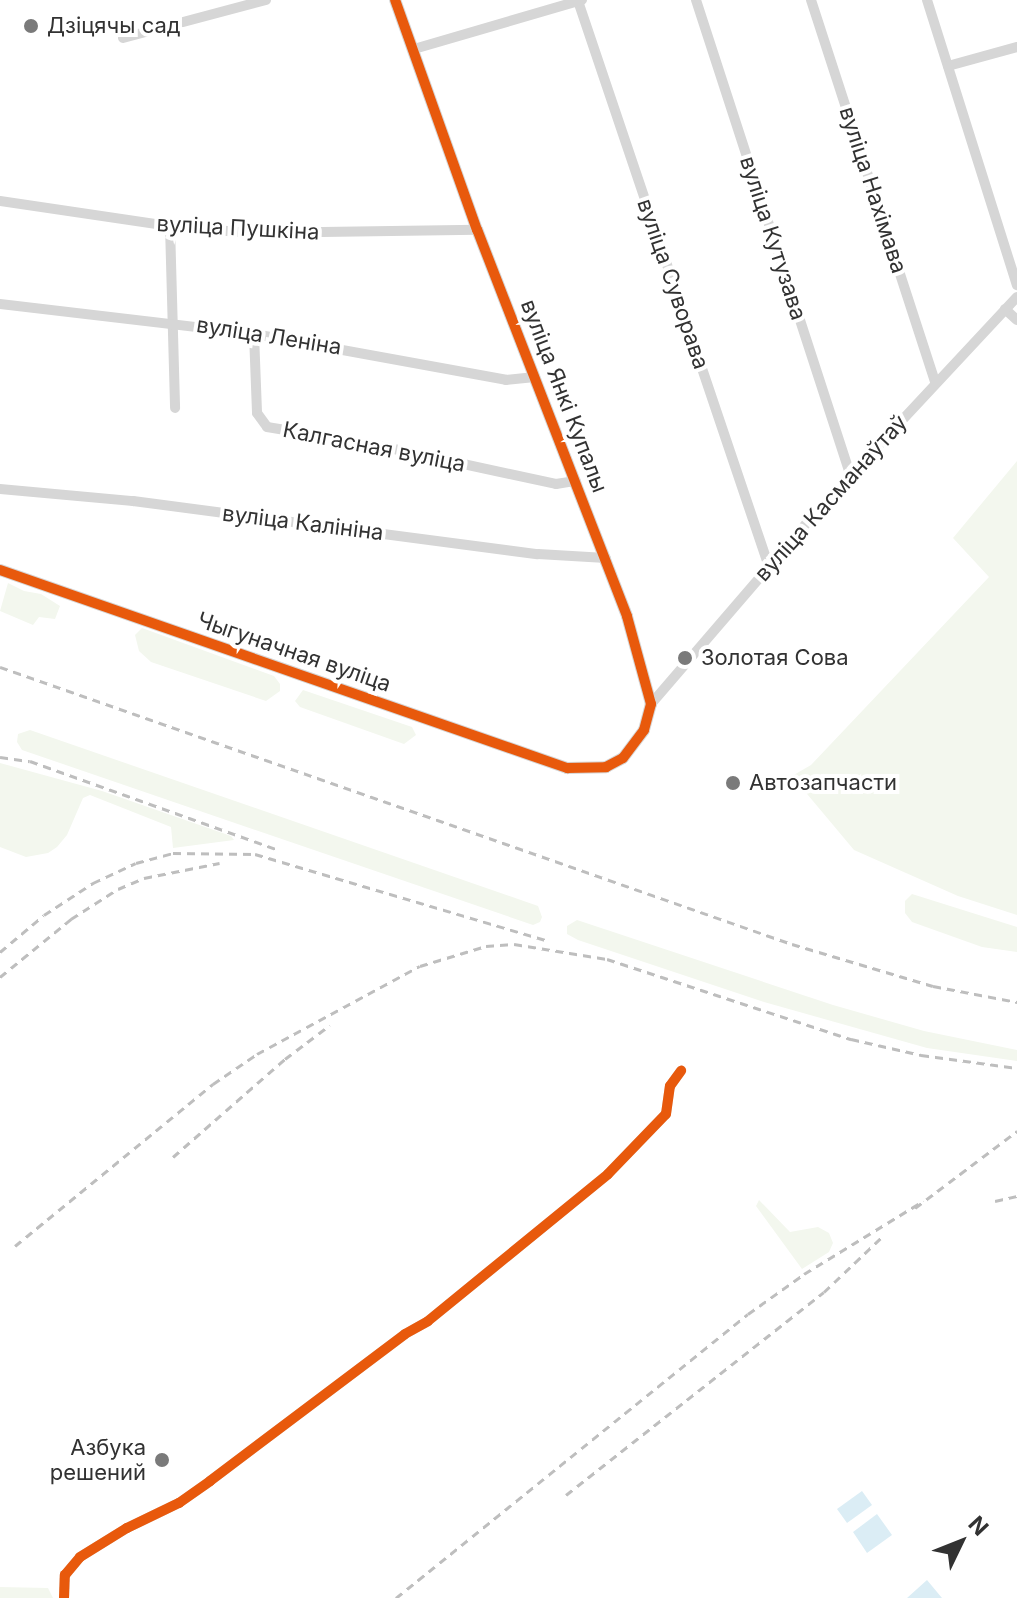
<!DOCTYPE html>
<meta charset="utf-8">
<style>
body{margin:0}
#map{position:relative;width:1017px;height:1598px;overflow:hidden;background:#fff;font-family:Inter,sans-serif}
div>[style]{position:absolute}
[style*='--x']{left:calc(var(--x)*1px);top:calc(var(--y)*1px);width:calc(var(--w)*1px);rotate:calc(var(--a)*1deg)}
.green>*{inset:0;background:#f3f7ee}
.water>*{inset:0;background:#dbedf5}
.minor>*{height:10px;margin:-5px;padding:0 5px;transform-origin:5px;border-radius:5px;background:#d6d6d6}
.tertiary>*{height:12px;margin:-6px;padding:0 6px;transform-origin:6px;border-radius:6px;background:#d6d6d6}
.rail>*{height:3px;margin-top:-1.5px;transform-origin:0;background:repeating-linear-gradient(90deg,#bebebe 0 8px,transparent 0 14px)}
.cycleway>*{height:10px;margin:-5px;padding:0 5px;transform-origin:5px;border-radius:5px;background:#e8590c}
.dots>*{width:22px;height:22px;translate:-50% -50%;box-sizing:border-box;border:4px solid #fff;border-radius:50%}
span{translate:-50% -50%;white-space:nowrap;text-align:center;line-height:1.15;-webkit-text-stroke:8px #fff;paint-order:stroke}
.poi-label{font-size:22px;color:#323232}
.left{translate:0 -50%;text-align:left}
.right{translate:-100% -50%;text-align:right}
.street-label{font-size:22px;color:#323232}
.north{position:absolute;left:921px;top:1502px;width:80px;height:80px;-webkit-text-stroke:6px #fff;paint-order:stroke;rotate:47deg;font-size:22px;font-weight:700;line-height:32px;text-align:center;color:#323232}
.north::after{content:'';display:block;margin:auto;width:28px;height:36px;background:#323232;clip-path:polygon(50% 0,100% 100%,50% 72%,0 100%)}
</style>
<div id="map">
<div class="green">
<i style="clip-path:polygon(1017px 461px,1017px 915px,958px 896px,854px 850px,792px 776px,811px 765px,989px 577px,953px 538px)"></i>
<i style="clip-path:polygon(8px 583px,24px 591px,41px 594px,60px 606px,55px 619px,39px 617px,33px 625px,0 611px)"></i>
<i style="clip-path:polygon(142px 628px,274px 676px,280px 684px,280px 691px,266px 701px,151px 662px,139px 651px,135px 635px)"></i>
<i style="clip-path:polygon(303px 690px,412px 727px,416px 735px,404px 744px,300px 707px,295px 701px)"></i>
<i style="clip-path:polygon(30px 730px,538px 906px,542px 917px,540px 922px,533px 925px,22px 750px,17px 742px,18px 734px)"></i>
<i style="clip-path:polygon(0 763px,102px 791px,231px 836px,234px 840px,173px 848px,171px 827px,90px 795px,83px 798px,67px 835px,57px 847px,48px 853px,26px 857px,0 847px)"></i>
<i style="clip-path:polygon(912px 894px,1017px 927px,1017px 952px,982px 947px,912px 922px,905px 913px,905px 901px)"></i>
<i style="clip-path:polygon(577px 920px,833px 1005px,924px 1031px,1017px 1050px,1017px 1061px,927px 1048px,764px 1002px,578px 940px,567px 934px,567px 926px)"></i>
<i style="clip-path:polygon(759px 1200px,790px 1232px,818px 1227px,829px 1233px,833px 1243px,829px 1252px,802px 1269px,756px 1206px)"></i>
<i style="clip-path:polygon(0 1587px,48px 1588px,53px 1598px,0 1598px)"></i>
</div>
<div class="water">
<i style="clip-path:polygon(862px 1491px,872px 1505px,847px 1523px,837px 1509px)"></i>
<i style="clip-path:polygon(877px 1514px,892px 1535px,867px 1553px,853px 1532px)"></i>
<i style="clip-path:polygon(927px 1580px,942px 1598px,906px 1598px,907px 1598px)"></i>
</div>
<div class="minor">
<i style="--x:696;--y:0;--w:499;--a:72"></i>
<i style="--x:811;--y:0;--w:401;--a:72"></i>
<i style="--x:927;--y:0;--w:299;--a:72.5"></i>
<i style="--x:578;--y:1;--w:597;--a:71.35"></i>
<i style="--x:123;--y:38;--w:148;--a:-14.9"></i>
<i style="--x:414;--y:49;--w:175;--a:-16.3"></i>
<i style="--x:948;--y:66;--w:72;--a:-15.4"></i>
<i style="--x:0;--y:201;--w:172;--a:8.4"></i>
<i style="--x:170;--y:226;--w:80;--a:5"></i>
<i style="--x:250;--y:233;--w:227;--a:-0.8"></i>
<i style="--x:170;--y:226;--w:182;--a:88.4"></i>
<i style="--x:0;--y:304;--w:256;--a:6.7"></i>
<i style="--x:254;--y:334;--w:256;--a:10.3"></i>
<i style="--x:506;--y:380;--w:29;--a:-6"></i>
<i style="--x:1005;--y:309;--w:16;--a:43"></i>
<i style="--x:254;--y:334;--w:79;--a:87.8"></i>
<i style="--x:257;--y:413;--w:17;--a:54"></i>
<i style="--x:267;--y:427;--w:105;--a:9.3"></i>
<i style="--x:371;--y:444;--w:189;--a:12.2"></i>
<i style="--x:556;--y:484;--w:20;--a:-9"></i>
<i style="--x:0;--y:489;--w:134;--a:5.2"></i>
<i style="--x:133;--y:501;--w:408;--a:7.5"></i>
<i style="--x:538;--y:554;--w:68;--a:3.4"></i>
<i style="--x:651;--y:704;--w:243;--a:-49.3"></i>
<i style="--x:809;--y:520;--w:305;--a:-47"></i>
<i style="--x:64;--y:1598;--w:23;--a:-88"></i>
<i style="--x:65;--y:1575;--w:23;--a:-50"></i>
<i style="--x:80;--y:1557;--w:55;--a:-31.7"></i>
<i style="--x:127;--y:1528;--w:58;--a:-25.7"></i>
<i style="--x:179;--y:1503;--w:38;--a:-35"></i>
<i style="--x:210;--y:1481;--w:244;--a:-37"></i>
<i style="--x:405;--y:1334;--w:26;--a:-29"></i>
<i style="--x:428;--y:1321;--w:232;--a:-39.2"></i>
<i style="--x:608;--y:1174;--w:83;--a:-46"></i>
<i style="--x:666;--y:1114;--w:28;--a:-82"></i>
<i style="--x:670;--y:1086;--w:19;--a:-54"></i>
</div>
<div class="tertiary">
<i style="--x:0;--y:570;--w:601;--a:19.25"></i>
<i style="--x:567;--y:768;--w:39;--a:-1"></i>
<i style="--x:606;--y:767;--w:19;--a:-28"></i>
<i style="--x:623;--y:758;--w:35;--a:-53"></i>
<i style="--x:644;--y:730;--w:27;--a:-75"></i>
<i style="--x:651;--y:704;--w:91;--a:-105.3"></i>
<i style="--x:627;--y:616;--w:414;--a:-111.2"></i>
<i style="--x:477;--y:230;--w:244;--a:-109.6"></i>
</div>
<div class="rail">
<i style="--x:0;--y:667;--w:839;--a:19.28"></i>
<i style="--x:792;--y:944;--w:147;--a:16.6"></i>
<i style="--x:933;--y:986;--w:86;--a:10.8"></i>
<i style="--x:0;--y:757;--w:30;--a:8"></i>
<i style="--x:30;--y:761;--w:263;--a:19.7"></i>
<i style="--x:0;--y:952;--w:57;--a:-40.1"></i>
<i style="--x:44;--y:915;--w:59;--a:-33.1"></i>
<i style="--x:93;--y:883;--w:47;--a:-24.9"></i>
<i style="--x:136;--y:863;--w:38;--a:-15"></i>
<i style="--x:173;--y:853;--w:82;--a:0.7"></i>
<i style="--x:255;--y:854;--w:303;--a:16.5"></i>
<i style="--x:0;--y:977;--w:92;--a:-39.2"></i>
<i style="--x:71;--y:919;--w:56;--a:-32.6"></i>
<i style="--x:118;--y:889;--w:28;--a:-23"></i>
<i style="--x:144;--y:878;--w:77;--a:-11.2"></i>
<i style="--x:173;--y:1157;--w:149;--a:-41.2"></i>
<i style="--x:285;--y:1059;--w:56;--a:-37.1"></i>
<i style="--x:995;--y:1201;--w:23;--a:-13"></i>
<i style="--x:915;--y:1208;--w:128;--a:-37"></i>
<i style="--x:15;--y:1246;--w:256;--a:-39.3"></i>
<i style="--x:213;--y:1084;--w:53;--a:-34.3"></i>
<i style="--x:257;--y:1054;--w:185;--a:-28.4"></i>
<i style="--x:420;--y:966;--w:69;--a:-16.9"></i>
<i style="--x:486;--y:946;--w:28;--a:-4"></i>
<i style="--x:514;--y:944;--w:94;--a:9.2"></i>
<i style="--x:607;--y:959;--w:257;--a:18.2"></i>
<i style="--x:851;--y:1039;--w:72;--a:12.9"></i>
<i style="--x:921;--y:1055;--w:97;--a:7.7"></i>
<i style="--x:566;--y:1495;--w:328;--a:-38.2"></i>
<i style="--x:824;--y:1292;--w:80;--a:-43.5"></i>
<i style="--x:396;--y:1598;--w:452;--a:-38.9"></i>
<i style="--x:748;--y:1314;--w:69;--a:-35.5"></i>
<i style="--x:804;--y:1274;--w:140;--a:-31.5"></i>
</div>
<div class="cycleway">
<i style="--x:0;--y:570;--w:601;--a:19.25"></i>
<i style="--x:567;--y:768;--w:39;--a:-1"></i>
<i style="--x:606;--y:767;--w:19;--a:-28"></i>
<i style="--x:623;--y:758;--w:35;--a:-53"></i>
<i style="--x:644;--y:730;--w:27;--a:-75"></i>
<i style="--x:651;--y:704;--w:91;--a:-105.3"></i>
<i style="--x:627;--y:616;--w:414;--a:-111.2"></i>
<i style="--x:477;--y:230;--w:244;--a:-109.6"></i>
<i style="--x:64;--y:1598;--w:23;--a:-88"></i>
<i style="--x:65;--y:1575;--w:23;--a:-50"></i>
<i style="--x:80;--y:1557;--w:55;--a:-31.7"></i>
<i style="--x:127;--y:1528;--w:58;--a:-25.7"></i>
<i style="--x:179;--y:1503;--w:38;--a:-35"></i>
<i style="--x:210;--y:1481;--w:244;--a:-37"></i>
<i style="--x:405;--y:1334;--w:26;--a:-29"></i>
<i style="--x:428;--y:1321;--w:232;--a:-39.2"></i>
<i style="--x:608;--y:1174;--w:83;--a:-46"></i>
<i style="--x:666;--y:1114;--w:28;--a:-82"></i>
<i style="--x:670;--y:1086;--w:19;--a:-54"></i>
</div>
<div class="dots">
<i style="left:31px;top:26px;background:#7a7a7a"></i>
<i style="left:685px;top:658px;background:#7a7a7a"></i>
<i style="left:733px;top:783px;background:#7a7a7a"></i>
<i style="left:162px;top:1460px;background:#7a7a7a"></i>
</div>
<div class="poi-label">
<span class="left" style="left:47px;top:26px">Дзіцячы сад</span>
<span class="left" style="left:701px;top:658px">Золотая Сова</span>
<span class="left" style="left:749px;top:783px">Автозапчасти</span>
<span class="right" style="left:146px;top:1460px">Азбука<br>решений</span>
</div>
<div class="street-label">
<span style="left:873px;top:190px;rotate:72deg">вуліца Нахімава</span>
<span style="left:238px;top:228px;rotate:3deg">вуліца Пушкіна</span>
<span style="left:773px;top:238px;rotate:72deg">вуліца Кутузава</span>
<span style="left:673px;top:284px;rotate:71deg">вуліца Суворава</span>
<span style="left:269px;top:336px;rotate:9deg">вуліца Леніна</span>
<span style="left:564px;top:396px;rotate:69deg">вуліца Янкі Купалы</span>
<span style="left:374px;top:447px;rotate:11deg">Калгасная вуліца</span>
<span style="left:831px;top:498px;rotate:-48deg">вуліца Касманаўтаў</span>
<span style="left:303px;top:523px;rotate:7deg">вуліца Калініна</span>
<span style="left:294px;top:652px;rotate:19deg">Чыгуначная вуліца</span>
</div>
<div class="north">N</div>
</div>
